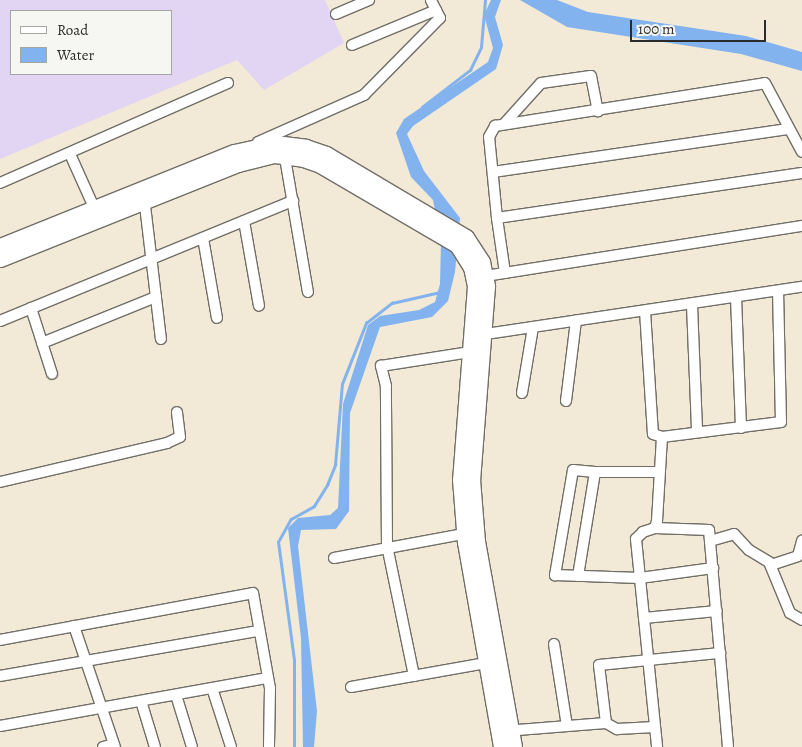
<!DOCTYPE html>
<style>
body{margin:0}
#map{position:relative;width:802px;height:747px;overflow:hidden;background:#f2ead7;font-family:Alegreya,serif}
div>[style]{position:absolute}
[style*='--x']{left:calc(var(--x)*1px);top:calc(var(--y)*1px);width:calc(var(--w)*1px);rotate:calc(var(--a)*1deg)}
.built>*{inset:0;background:#e2d4f3}
.water>*{inset:0;background:#82b3ee}
.stream>*{height:2.5px;margin:-1.25px;padding:0 1.25px;transform-origin:1.25px;border-radius:1.25px;background:#82b3ee}
.roads{filter:drop-shadow(1px 0 #716e67) drop-shadow(-1px 0 #716e67) drop-shadow(0 1px #716e67) drop-shadow(0 -1px #716e67)}
.street>*{height:10px;margin:-5px;padding:0 5px;transform-origin:5px;border-radius:5px;background:#fff}
.secondary>*{height:15px;margin:-7.5px;padding:0 7.5px;transform-origin:7.5px;border-radius:7.5px;background:#fff}
span{translate:-50% -50%;white-space:nowrap;text-align:center;line-height:1.15;-webkit-text-stroke:5px #f6f6f2;paint-order:stroke}
.legend{position:absolute;left:10px;top:10px;width:162px;height:65px;box-sizing:border-box;background:#f6f6f2;border:1px solid #a5a5a2;margin:0;padding:6px 9px;list-style:none;font-size:15px;color:#2b2b2b}
.legend li{display:flex;align-items:center;gap:10px;height:25px}
.legend b{width:25px;border:1px solid #a5a5a2}
.scale{position:absolute;left:630px;top:20px;width:136px;height:22px;box-sizing:border-box;border:2px solid #2b2b2b;border-top:0;padding-left:6px;font-size:15px;line-height:18px;white-space:nowrap;color:#2b2b2b;-webkit-text-stroke:4px #f6f6f2;paint-order:stroke}
</style>
<div id="map">
<div class="built">
<i style="clip-path:polygon(evenodd,0 0,325px 0,344px 43px,264px 90px,237px 60px,0 159px,0 0,11px 11px,171px 11px,171px 74px,11px 74px,11px 11px)"></i>
</div>
<div class="water">
<i style="clip-path:polygon(491px 0,501px 0,495px 17px,503px 45px,496px 69px,413px 126px,407px 134px,424px 171px,460px 218px,455px 272px,448px 301px,432px 317px,380px 327px,350px 413px,349px 511px,336px 529px,301px 530px,298px 546px,317px 711px,314px 747px,303px 747px,301px 638px,288px 528px,298px 518px,330px 515px,338px 508px,343px 404px,368px 325px,380px 316px,419px 310px,435px 302px,440px 284px,441px 241px,433px 200px,411px 177px,396px 133px,404px 119px,488px 62px,493px 48px,484px 15px)"></i>
<i style="clip-path:polygon(520px 0,557px 0,588px 12px,746px 36px,802px 52px,802px 71px,741px 54px,567px 27px)"></i>
</div>
<div class="stream">
<i style="--x:422;--y:107;--w:61;--a:-37.6"></i>
<i style="--x:470;--y:70;--w:25;--a:-64"></i>
<i style="--x:481;--y:47;--w:47;--a:-85.1"></i>
<i style="--x:294;--y:747;--w:87;--a:-90"></i>
<i style="--x:294;--y:660;--w:119;--a:-97.7"></i>
<i style="--x:278;--y:542;--w:26;--a:-61"></i>
<i style="--x:291;--y:519;--w:26;--a:-29"></i>
<i style="--x:314;--y:506;--w:25;--a:-58"></i>
<i style="--x:327;--y:485;--w:22;--a:-68"></i>
<i style="--x:335;--y:465;--w:81;--a:-85.1"></i>
<i style="--x:342;--y:384;--w:66;--a:-68.5"></i>
<i style="--x:366;--y:323;--w:33;--a:-38"></i>
<i style="--x:392;--y:303;--w:49;--a:-12.9"></i>
</div>
<div class="roads">
<div class="street">
<i style="--x:336;--y:14;--w:36;--a:-23"></i>
<i style="--x:352;--y:45;--w:91;--a:-22.6"></i>
<i style="--x:504;--y:124;--w:55;--a:-47.9"></i>
<i style="--x:541;--y:83;--w:50;--a:-8"></i>
<i style="--x:591;--y:76;--w:36;--a:79"></i>
<i style="--x:258;--y:142;--w:116;--a:-23.9"></i>
<i style="--x:364;--y:95;--w:108;--a:-45.4"></i>
<i style="--x:440;--y:18;--w:20;--a:-117"></i>
<i style="--x:284;--y:152;--w:142;--a:80.3"></i>
<i style="--x:70;--y:154;--w:66;--a:65.8"></i>
<i style="--x:493;--y:172;--w:298;--a:-8.3"></i>
<i style="--x:0;--y:183;--w:249;--a:-23.7"></i>
<i style="--x:144;--y:197;--w:143;--a:83.2"></i>
<i style="--x:497;--y:218;--w:81;--a:-95.6"></i>
<i style="--x:489;--y:137;--w:13;--a:-61"></i>
<i style="--x:495;--y:126;--w:273;--a:-9"></i>
<i style="--x:765;--y:83;--w:78;--a:61.8"></i>
<i style="--x:244;--y:221;--w:86;--a:80"></i>
<i style="--x:203;--y:238;--w:81;--a:80.1"></i>
<i style="--x:505;--y:273;--w:56;--a:-98.3"></i>
<i style="--x:497;--y:218;--w:308;--a:-8.4"></i>
<i style="--x:479;--y:277;--w:327;--a:-9"></i>
<i style="--x:736;--y:297;--w:131;--a:87.8"></i>
<i style="--x:692;--y:305;--w:127;--a:87.7"></i>
<i style="--x:31;--y:308;--w:69;--a:72.3"></i>
<i style="--x:645;--y:311;--w:123;--a:86.3"></i>
<i style="--x:653;--y:434;--w:9;--a:18"></i>
<i style="--x:662;--y:437;--w:84;--a:93.4"></i>
<i style="--x:657;--y:521;--w:7;--a:106"></i>
<i style="--x:655;--y:528;--w:13;--a:162"></i>
<i style="--x:643;--y:532;--w:10;--a:135"></i>
<i style="--x:636;--y:539;--w:209;--a:84.2"></i>
<i style="--x:0;--y:321;--w:317;--a:-22.3"></i>
<i style="--x:479;--y:335;--w:327;--a:-8.5"></i>
<i style="--x:42;--y:343;--w:123;--a:-22"></i>
<i style="--x:522;--y:393;--w:67;--a:-80.5"></i>
<i style="--x:566;--y:401;--w:81;--a:-82.9"></i>
<i style="--x:662;--y:437;--w:120;--a:-7.2"></i>
<i style="--x:781;--y:422;--w:131;--a:-91.3"></i>
<i style="--x:595;--y:472;--w:22;--a:-175"></i>
<i style="--x:573;--y:470;--w:107;--a:99.7"></i>
<i style="--x:555;--y:575;--w:85;--a:2"></i>
<i style="--x:640;--y:578;--w:74;--a:-7.8"></i>
<i style="--x:0;--y:482;--w:171;--a:-13.1"></i>
<i style="--x:167;--y:443;--w:14;--a:-25"></i>
<i style="--x:180;--y:437;--w:25;--a:-97"></i>
<i style="--x:655;--y:528;--w:54;--a:2.1"></i>
<i style="--x:709;--y:530;--w:218;--a:85"></i>
<i style="--x:710;--y:541;--w:25;--a:-16"></i>
<i style="--x:734;--y:534;--w:22;--a:47"></i>
<i style="--x:749;--y:550;--w:23;--a:31"></i>
<i style="--x:769;--y:562;--w:55;--a:67.6"></i>
<i style="--x:790;--y:613;--w:14;--a:30"></i>
<i style="--x:334;--y:558;--w:132;--a:-10.5"></i>
<i style="--x:771;--y:565;--w:28;--a:-18"></i>
<i style="--x:798;--y:556;--w:16;--a:-75"></i>
<i style="--x:578;--y:576;--w:105;--a:-80.7"></i>
<i style="--x:595;--y:472;--w:63;--a:0"></i>
<i style="--x:644;--y:618;--w:73;--a:-5.5"></i>
<i style="--x:74;--y:626;--w:128;--a:71.3"></i>
<i style="--x:0;--y:640;--w:257;--a:-10.5"></i>
<i style="--x:253;--y:593;--w:97;--a:79.9"></i>
<i style="--x:270;--y:688;--w:59;--a:91"></i>
<i style="--x:554;--y:644;--w:83;--a:81"></i>
<i style="--x:0;--y:676;--w:263;--a:-9.9"></i>
<i style="--x:414;--y:676;--w:133;--a:-101.7"></i>
<i style="--x:387;--y:546;--w:160;--a:-90.4"></i>
<i style="--x:386;--y:386;--w:21;--a:-104"></i>
<i style="--x:381;--y:366;--w:90;--a:-8.9"></i>
<i style="--x:351;--y:687;--w:137;--a:-10.1"></i>
<i style="--x:212;--y:688;--w:62;--a:72.1"></i>
<i style="--x:176;--y:695;--w:54;--a:72.9"></i>
<i style="--x:141;--y:701;--w:48;--a:73.1"></i>
<i style="--x:606;--y:723;--w:58;--a:-96.9"></i>
<i style="--x:599;--y:665;--w:122;--a:-5.7"></i>
<i style="--x:0;--y:726;--w:272;--a:-10.2"></i>
<i style="--x:505;--y:731;--w:101;--a:-4.5"></i>
<i style="--x:606;--y:723;--w:13;--a:29"></i>
<i style="--x:617;--y:729;--w:38;--a:-3"></i>
<i style="--x:103;--y:747;--w:11;--a:-15"></i>
</div>
<div class="secondary">
<i style="--x:0;--y:246;--w:252;--a:-21.9"></i>
<i style="--x:234;--y:152;--w:42;--a:-12.4"></i>
<i style="--x:275;--y:143;--w:31;--a:7"></i>
<i style="--x:306;--y:147;--w:21;--a:19"></i>
<i style="--x:326;--y:154;--w:163;--a:30.7"></i>
<i style="--x:466;--y:237;--w:30;--a:57"></i>
<i style="--x:482;--y:262;--w:25;--a:78"></i>
<i style="--x:487;--y:286;--w:194;--a:94.4"></i>
<i style="--x:472;--y:479;--w:62;--a:85.4"></i>
<i style="--x:477;--y:541;--w:209;--a:79.8"></i>
<i style="--x:0;--y:259;--w:256;--a:-21.8"></i>
<i style="--x:238;--y:164;--w:38;--a:-14"></i>
<i style="--x:275;--y:155;--w:28;--a:8"></i>
<i style="--x:303;--y:159;--w:18;--a:19"></i>
<i style="--x:320;--y:165;--w:159;--a:30.3"></i>
<i style="--x:457;--y:245;--w:26;--a:58"></i>
<i style="--x:471;--y:267;--w:19;--a:78"></i>
<i style="--x:475;--y:286;--w:194;--a:94.4"></i>
<i style="--x:460;--y:479;--w:63;--a:85.5"></i>
<i style="--x:465;--y:542;--w:208;--a:80"></i>
</div>
</div>
<ul class="legend">
<li><b style="height:6px;background:#fff"></b>Road</li>
<li><b style="height:14px;background:#82b3ee"></b>Water</li>
</ul>
<div class="scale">100 m</div>
</div>
